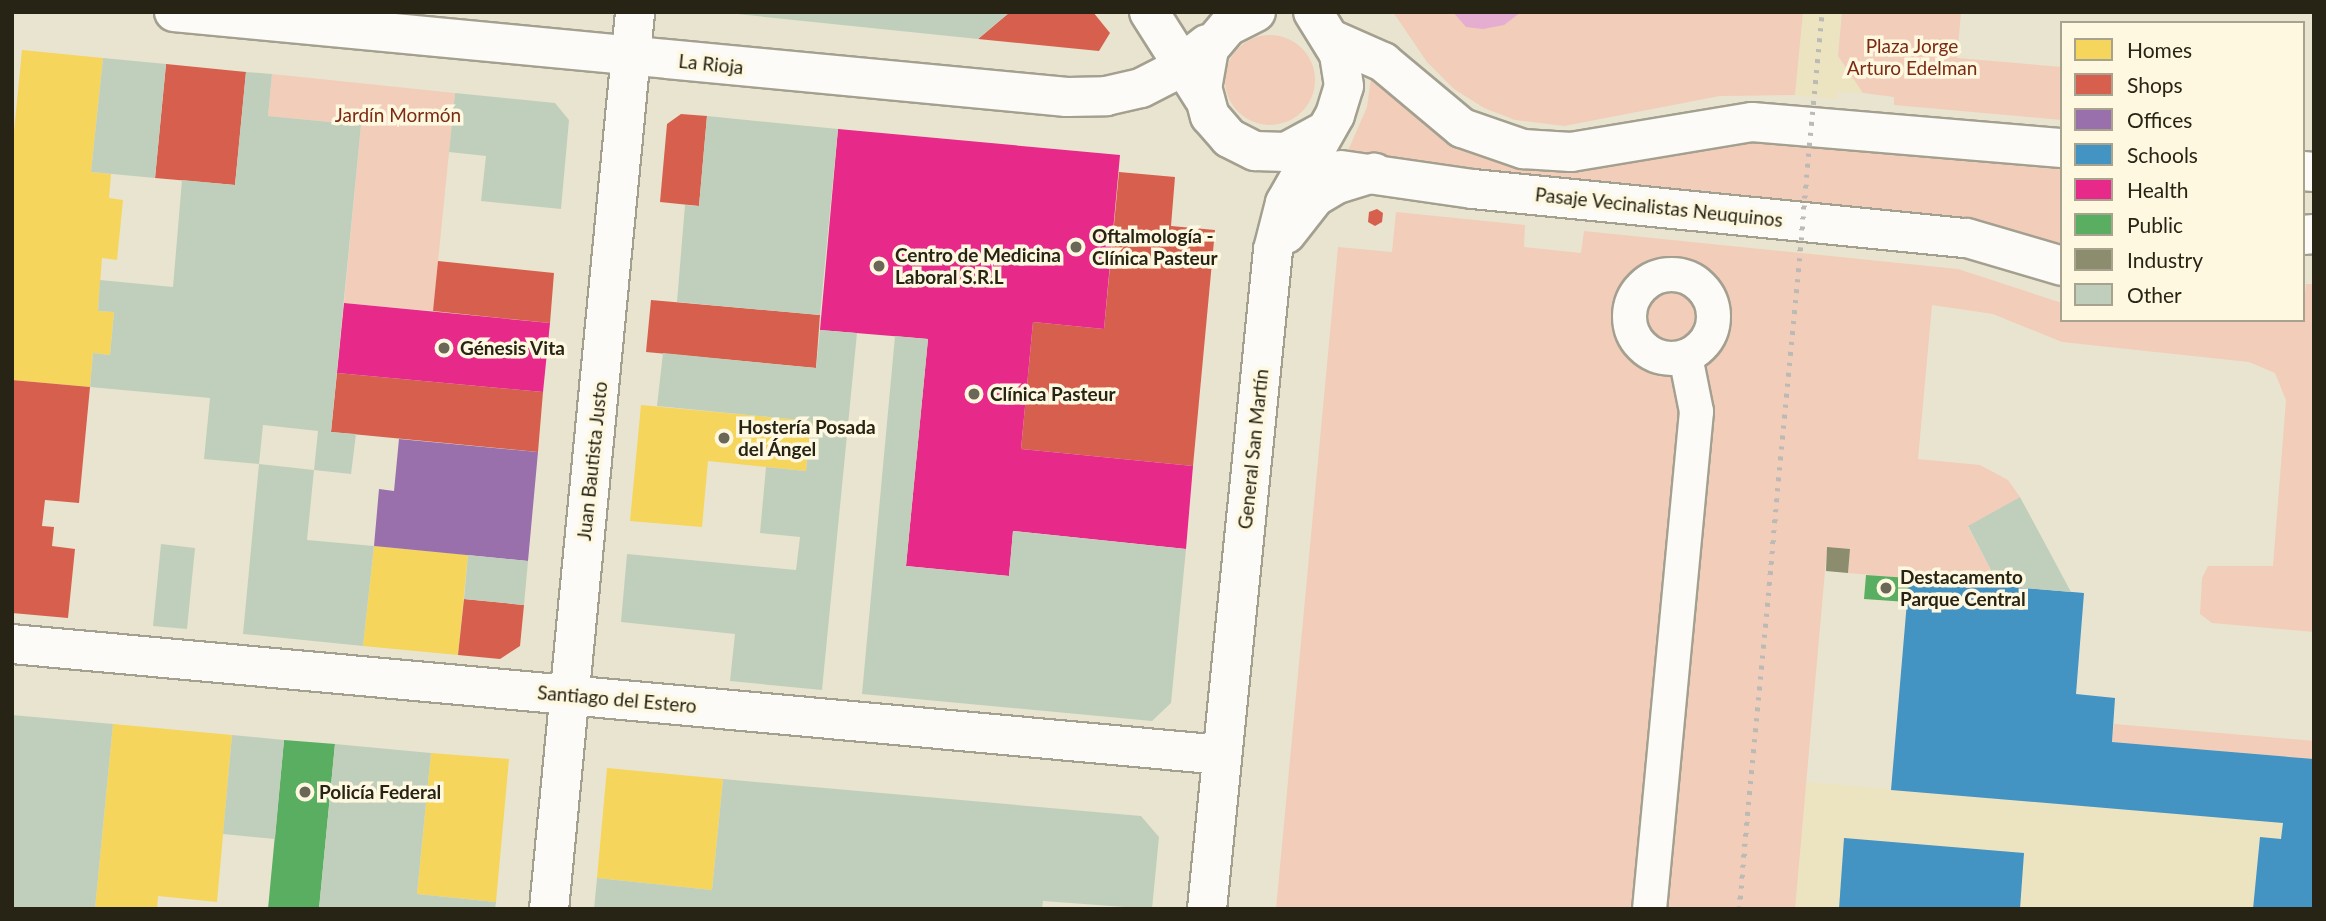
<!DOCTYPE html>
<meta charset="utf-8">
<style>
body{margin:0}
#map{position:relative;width:2326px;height:921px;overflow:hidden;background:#e9e4cf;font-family:Lato,sans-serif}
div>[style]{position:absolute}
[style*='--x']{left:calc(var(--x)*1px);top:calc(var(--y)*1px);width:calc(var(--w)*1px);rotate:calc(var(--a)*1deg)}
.built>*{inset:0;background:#ece3c1}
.green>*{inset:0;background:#f2cdba}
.round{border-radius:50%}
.water>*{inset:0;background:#e5add0}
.homes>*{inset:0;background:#f6d55c}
.shops>*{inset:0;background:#d6604d}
.offices>*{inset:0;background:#9970ab}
.schools>*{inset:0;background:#4393c3}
.health>*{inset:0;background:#e7298a}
.public>*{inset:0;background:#5aae61}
.industry>*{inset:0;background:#8c8c6e}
.building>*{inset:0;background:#c0cfbb}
.roads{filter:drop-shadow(2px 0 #a4a090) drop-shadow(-2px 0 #a4a090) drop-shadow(0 2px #a4a090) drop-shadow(0 -2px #a4a090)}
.pedestrian>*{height:33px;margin:-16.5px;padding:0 16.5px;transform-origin:16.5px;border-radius:16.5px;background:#fcfbf8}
.pedestrian>.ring{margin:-16.5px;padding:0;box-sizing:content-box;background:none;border:33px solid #fcfbf8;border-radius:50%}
.minor>*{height:38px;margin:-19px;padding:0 19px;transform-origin:19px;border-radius:19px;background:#fcfbf8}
.secondary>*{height:38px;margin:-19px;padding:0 19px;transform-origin:19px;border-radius:19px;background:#fcfbf8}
.rail>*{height:5px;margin-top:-2.5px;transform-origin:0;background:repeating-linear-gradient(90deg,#bbbab5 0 3.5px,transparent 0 10.5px)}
.dots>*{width:19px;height:19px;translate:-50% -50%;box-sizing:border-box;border:4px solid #fef8e1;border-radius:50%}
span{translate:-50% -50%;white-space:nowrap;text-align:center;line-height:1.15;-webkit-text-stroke:7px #fef8e1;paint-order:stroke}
.park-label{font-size:19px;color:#7b2a13}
.street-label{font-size:19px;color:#272415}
.poi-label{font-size:19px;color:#272415;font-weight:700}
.left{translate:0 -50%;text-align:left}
.frame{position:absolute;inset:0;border:14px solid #272415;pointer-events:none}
.legend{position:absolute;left:2060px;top:21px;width:245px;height:301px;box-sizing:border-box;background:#fef8e1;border:2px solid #a8a38f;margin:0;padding:9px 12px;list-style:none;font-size:21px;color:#272415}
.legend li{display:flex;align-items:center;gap:14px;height:35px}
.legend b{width:35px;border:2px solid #a8a38f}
</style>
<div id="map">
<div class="built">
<i style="clip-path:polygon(1803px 12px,1842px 12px,1838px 56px,1863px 93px,1838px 92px,1837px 99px,1795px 95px)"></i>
<i style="clip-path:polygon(1742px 247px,1854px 258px,1806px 782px,2107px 808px,2114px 724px,2314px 741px,2314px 909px,1677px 909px)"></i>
</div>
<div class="green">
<i style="clip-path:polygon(1393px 12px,1803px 12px,1795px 95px,1720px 96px,1564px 126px,1515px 120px,1484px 108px,1454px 89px,1427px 62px)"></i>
<i style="clip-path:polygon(1842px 12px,1961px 12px,1957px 58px,2062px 67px,2062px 120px,1894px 105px,1894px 97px,1863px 93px,1838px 56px)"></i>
<i class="round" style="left:1225px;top:35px;width:90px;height:90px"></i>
<i style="clip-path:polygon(1372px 71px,1459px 135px,1736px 134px,2062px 161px,2062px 254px,1483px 182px,1347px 153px,1367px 107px)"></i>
<i style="clip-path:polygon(272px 74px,455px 93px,433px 311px,344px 303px,361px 125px,268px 116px)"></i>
<i style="clip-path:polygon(1396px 212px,1525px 225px,1524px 247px,1581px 253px,1584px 231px,1958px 269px,2062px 303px,2062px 320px,2303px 320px,2306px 284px,2314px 284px,2314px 632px,2212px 623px,2200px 614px,2202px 578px,2208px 566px,2273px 566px,2286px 400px,2275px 373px,2249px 362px,2062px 342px,1993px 314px,1932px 305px,1918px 459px,1980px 465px,2008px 480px,2020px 497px,1968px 527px,1993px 574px,2016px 575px,2024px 588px,1848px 573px,1850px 549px,1827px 548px,1795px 909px,1276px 909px,1338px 247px,1392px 252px)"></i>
<i style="clip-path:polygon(2114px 724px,2314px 741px,2314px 759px,2112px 742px)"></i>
</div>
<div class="water">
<i style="clip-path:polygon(1453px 12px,1521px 12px,1504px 25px,1483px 29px,1466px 27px)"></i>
</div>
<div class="homes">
<i style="clip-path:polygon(22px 50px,103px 58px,91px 172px,111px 174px,109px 198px,123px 200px,117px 260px,102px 258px,98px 311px,114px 312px,110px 355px,93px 353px,90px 387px,12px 380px,12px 152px)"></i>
<i style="clip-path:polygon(641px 405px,811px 421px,806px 471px,708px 461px,702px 527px,630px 521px)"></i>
<i style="clip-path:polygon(374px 546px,468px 555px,458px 655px,363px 646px)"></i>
<i style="clip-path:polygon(113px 724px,232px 735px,217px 902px,158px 896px,157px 909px,95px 909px)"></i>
<i style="clip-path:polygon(431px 753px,509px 759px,496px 902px,417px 894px)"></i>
<i style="clip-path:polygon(607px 768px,723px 779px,712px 890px,597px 878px)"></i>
</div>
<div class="shops">
<i style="clip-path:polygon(1010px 12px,1093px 12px,1110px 33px,1099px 51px,978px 39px)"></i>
<i style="clip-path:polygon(166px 64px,246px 72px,235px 185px,155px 178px)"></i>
<i style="clip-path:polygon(681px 114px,707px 116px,699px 206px,660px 202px,667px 124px)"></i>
<i style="clip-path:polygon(1119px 172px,1175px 177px,1171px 226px,1215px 230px,1193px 466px,1021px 449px,1033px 322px,1104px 329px)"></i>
<i style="clip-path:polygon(1377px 209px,1383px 213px,1382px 222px,1375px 226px,1368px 222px,1369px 212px)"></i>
<i style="clip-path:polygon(438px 261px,554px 273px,550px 323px,433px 311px)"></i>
<i style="clip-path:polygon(651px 300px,820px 315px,816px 368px,646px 352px)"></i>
<i style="clip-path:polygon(337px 373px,543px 392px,538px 452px,331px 432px)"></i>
<i style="clip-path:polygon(12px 380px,90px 387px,79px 503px,45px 500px,42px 526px,54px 527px,52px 546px,75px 549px,68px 618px,12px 613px)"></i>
<i style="clip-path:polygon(464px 599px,524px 605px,520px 646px,500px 659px,458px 655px)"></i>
</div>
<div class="offices">
<i style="clip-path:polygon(399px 439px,538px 452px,528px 561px,374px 546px,379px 489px,394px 491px)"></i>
</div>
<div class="schools">
<i style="clip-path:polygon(1909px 578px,2084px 593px,2076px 694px,2115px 698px,2112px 742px,2314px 759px,2314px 909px,2253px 909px,2260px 837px,2281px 839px,2283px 823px,1891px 790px)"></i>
<i style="clip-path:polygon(1844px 838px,2024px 853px,2020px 909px,1839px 909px)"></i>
</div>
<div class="health">
<i style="clip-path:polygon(838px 129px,1120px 155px,1104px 329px,1033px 322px,1021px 449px,1193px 466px,1186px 549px,1013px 531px,1009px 576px,906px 566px,928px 339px,820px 330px)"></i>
<i style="clip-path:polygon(344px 303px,550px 323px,543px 392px,337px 373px)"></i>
</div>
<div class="public">
<i style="clip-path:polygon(1866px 575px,1909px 578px,1907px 602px,1864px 599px)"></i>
<i style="clip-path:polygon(284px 740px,335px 744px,319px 909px,268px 909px)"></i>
</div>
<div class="industry">
<i style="clip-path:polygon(1827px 547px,1850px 549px,1848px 573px,1826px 571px)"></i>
</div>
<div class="building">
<i style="clip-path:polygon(717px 12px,1010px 12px,978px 39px)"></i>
<i style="clip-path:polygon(103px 58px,166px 64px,155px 178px,91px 172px)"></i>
<i style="clip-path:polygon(246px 72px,272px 74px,268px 116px,361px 125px,331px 432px,356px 434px,351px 474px,314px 470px,318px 431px,263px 425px,259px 464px,204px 459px,210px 398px,90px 387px,93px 353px,110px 355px,114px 312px,98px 311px,100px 280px,173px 287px,182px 180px,235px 185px)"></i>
<i style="clip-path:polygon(455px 93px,555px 103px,569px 120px,561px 209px,481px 201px,486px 156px,449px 152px)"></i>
<i style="clip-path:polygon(707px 116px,838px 129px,820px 315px,677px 302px,685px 205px,699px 206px)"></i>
<i style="clip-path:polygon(820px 330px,857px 333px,822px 690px,730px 681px,735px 634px,621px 622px,627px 554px,796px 570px,800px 537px,760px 533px,766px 467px,806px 471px,811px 421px,657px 406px,663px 353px,816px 368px)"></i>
<i style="clip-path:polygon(895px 336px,928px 339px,906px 566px,1009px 576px,1013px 531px,1186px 549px,1171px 703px,1152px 721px,862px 694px)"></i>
<i style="clip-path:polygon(259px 464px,314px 470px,307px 540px,374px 546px,363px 646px,243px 634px)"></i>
<i style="clip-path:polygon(2020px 497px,2071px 592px,2024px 588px,2016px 575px,1993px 574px,1968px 526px)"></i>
<i style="clip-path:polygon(161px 544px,195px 548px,187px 629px,153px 626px)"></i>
<i style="clip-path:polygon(468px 555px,528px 561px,524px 605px,464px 599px)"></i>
<i style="clip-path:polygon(12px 715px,113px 724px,95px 909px,12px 909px)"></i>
<i style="clip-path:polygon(232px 735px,284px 740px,275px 839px,223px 834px)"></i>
<i style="clip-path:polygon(335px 744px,431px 753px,417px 894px,496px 902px,495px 909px,319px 909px)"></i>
<i style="clip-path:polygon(723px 779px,1141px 816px,1159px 837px,1152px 909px,1043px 901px,1042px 909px,594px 909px,597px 878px,712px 890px)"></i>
</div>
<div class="roads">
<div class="pedestrian">
<i class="ring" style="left:1629px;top:274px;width:51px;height:51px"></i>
<i style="--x:1649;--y:909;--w:500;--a:-84.61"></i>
<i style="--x:1696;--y:411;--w:56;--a:-101.3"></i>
</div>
<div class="minor">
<i style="--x:174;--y:12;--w:897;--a:5.44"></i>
<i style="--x:1067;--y:97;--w:39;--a:-1"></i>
<i style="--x:1106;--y:96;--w:36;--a:-13"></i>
<i style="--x:1141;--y:88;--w:33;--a:-27"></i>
<i style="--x:1170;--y:73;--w:47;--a:-38.1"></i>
<i style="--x:1333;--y:40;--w:55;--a:23.7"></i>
<i style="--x:1383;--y:62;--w:103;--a:39.9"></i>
<i style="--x:1462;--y:128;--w:65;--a:19"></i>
<i style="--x:1523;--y:149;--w:48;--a:3.6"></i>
<i style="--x:1571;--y:152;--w:183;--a:-9.4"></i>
<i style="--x:1752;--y:122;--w:311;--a:4.8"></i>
<i style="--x:1341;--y:170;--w:133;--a:8.2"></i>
<i style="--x:1473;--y:189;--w:496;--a:5.7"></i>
<i style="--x:1967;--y:238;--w:99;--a:16.4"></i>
<i style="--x:2303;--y:171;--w:11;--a:5"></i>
<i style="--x:2303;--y:235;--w:11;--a:-5"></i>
<i style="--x:12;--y:644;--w:1215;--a:5.24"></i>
<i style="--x:549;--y:909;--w:901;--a:-84.52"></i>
</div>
<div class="secondary">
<i style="--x:1149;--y:12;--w:101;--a:57.6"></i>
<i style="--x:1256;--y:12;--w:31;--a:153"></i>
<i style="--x:1228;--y:26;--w:30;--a:130"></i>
<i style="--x:1209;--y:49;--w:39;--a:100"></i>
<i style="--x:1202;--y:87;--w:30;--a:75"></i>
<i style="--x:1210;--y:116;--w:29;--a:49"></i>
<i style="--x:1229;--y:138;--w:29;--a:27"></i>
<i style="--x:1255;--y:151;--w:31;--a:2"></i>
<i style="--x:1286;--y:152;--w:42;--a:-28.4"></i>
<i style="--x:1286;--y:234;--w:47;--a:-51.9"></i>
<i style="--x:1315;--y:197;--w:26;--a:-31"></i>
<i style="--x:1337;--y:184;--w:39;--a:-17"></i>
<i style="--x:1207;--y:909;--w:662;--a:-84.28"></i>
<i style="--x:1273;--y:250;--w:49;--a:-75.7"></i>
<i style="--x:1285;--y:203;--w:101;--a:-60.4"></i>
<i style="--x:1335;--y:115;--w:30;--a:-73"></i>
<i style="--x:1344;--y:86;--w:32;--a:-99"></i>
<i style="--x:1339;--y:54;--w:49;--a:-121.8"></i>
</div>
</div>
<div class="rail">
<i style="--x:1739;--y:909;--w:901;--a:-84.71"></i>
</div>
<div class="dots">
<i style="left:1076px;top:247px;background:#6b6756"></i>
<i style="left:879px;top:266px;background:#6b6756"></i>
<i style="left:444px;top:348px;background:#6b6756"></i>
<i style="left:974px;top:394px;background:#6b6756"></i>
<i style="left:724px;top:438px;background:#6b6756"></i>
<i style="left:1886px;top:588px;background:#6b6756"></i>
<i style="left:305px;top:792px;background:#6b6756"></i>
</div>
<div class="park-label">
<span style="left:1912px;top:57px">Plaza Jorge<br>Arturo Edelman</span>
<span style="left:398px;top:115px">Jardín Mormón</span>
</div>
<div class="street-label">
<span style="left:711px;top:64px;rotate:6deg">La Rioja</span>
<span style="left:1659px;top:207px;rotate:6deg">Pasaje Vecinalistas Neuquinos</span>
<span style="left:1253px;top:449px;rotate:-84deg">General San Martín</span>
<span style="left:592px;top:461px;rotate:-84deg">Juan Bautista Justo</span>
<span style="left:617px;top:699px;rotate:5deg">Santiago del Estero</span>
</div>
<div class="poi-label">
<span class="left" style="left:1092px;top:247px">Oftalmología -<br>Clínica Pasteur</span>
<span class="left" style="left:895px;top:266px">Centro de Medicina<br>Laboral S.R.L</span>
<span class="left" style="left:460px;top:348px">Génesis Vita</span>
<span class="left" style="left:990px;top:394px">Clínica Pasteur</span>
<span class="left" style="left:738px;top:438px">Hostería Posada<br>del Ángel</span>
<span class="left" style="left:1900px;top:588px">Destacamento<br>Parque Central</span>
<span class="left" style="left:319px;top:792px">Policía Federal</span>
</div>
<div class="frame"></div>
<ul class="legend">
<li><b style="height:19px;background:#f6d55c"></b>Homes</li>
<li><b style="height:19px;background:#d6604d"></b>Shops</li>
<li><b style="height:19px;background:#9970ab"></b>Offices</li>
<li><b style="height:19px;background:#4393c3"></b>Schools</li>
<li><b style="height:19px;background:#e7298a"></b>Health</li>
<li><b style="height:19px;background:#5aae61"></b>Public</li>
<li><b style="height:19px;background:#8c8c6e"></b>Industry</li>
<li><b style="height:19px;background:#c0cfbb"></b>Other</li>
</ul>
</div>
